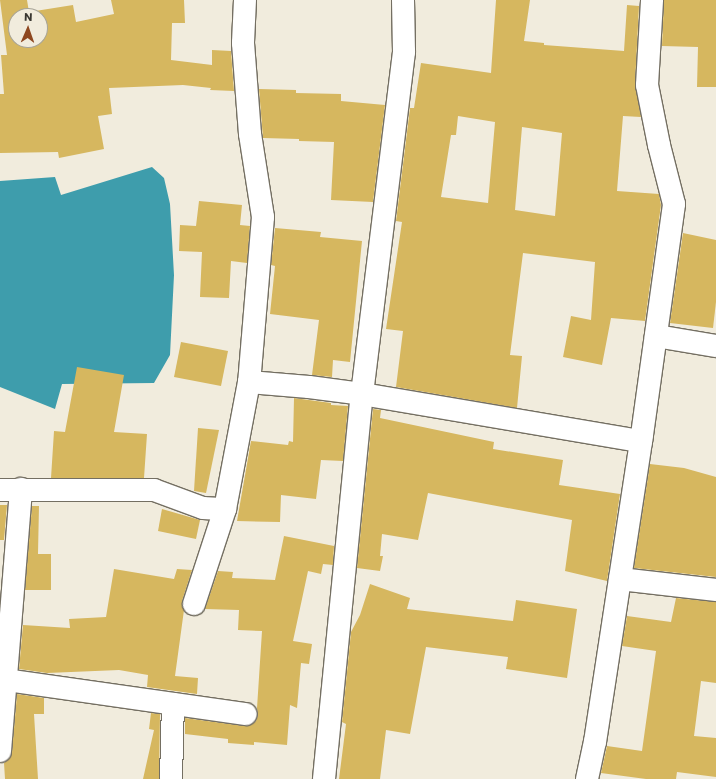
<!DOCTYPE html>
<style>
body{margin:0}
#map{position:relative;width:716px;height:779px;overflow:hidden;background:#f1ecdd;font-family:Poppins,sans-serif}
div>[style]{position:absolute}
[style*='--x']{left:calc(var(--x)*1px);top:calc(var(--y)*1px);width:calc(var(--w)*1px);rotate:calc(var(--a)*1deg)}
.water>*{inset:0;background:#3e9dac}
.building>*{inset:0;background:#d6b75f}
.roads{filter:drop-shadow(1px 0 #746f62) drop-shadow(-1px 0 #746f62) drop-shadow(0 1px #746f62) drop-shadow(0 -1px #746f62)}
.minor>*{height:22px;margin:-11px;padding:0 11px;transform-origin:11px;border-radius:11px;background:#fff}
span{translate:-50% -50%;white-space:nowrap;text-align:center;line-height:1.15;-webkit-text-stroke:3.5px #f1ecdd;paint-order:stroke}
.north{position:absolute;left:8px;top:8px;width:40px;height:40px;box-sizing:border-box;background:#f1ecdd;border:1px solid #a7a498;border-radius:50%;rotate:2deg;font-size:11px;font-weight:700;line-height:16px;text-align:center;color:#393731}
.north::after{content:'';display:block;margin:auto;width:14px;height:18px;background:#8e4820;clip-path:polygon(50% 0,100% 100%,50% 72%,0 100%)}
</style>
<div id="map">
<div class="water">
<i style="clip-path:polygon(152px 167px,164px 178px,170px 204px,174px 275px,170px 355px,154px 383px,62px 384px,55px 409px,0 387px,0 181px,55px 177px,61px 195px)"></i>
</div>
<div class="building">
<i style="clip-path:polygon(evenodd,0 0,27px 0,29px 12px,73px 5px,76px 22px,114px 14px,111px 0,184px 0,185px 23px,172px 23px,171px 60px,212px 65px,212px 50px,231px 51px,234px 91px,210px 90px,211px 88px,183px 85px,109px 88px,112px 114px,98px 116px,104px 149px,59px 158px,58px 152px,0 153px,0 94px,4px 94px,1px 55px,7px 55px,0 0,16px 16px,40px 16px,40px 40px,16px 40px,16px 16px)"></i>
<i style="clip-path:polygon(evenodd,496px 0,530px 0,524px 41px,544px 43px,544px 45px,624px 51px,627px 5px,639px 6px,635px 84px,641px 117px,623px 116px,617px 191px,659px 194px,661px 205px,645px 321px,611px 318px,602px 365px,563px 357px,571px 316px,591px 320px,595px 262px,523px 253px,510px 355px,522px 356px,517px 408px,396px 387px,403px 331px,386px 329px,402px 222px,396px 221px,410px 108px,414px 108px,421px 63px,491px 73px,496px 0,458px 116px,495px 122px,488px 203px,441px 197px,451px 135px,456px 135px,458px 116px,496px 0,522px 127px,562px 133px,555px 216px,515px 210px,522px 127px)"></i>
<i style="clip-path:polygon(664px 0,716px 0,716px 87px,697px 87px,698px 47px,662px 46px)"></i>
<i style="clip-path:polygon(259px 89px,296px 90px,296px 93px,341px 94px,341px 101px,385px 105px,373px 202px,331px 200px,334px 142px,299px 141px,299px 139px,263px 138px)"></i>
<i style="clip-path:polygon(199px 201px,242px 205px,240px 225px,250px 226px,247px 263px,231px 261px,229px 298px,200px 297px,202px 252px,179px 251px,180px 225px,196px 226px)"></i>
<i style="clip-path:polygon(275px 228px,321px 232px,320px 237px,362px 241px,350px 362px,333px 360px,332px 377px,312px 375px,319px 320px,270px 314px,275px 266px,271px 265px)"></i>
<i style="clip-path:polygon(683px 233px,716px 240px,716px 302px,713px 328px,670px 323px)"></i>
<i style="clip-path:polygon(181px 342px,228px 351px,221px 386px,174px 377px)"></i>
<i style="clip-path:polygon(77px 367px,124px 375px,114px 432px,147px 434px,144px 478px,51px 478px,54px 431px,65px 432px)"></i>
<i style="clip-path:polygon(294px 398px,331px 403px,331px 405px,348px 406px,343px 461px,321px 460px,316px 499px,281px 495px,280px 522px,237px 521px,251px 441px,288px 445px,289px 441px,293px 442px)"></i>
<i style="clip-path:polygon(373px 409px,381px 410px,380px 418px,494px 442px,493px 449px,563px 460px,559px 485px,620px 494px,607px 581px,565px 571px,572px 520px,428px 493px,418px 540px,382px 534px,380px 556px,383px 556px,380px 571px,357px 568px)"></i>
<i style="clip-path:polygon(198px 428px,219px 430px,206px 493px,194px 491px)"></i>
<i style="clip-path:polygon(650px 464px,684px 468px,716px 477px,716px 577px,634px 568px)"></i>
<i style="clip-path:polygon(0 505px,7px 505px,4px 540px,0 540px)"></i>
<i style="clip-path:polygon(32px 506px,39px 506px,38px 554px,51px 554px,51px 590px,25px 590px)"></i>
<i style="clip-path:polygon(162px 509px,200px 520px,196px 539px,158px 531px)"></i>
<i style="clip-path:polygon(284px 536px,334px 546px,333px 565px,323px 564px,321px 574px,308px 571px,293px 641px,312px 644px,309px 664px,301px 663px,297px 708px,290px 705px,287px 745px,254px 742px,254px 745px,228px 743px,228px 739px,185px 734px,185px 718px,244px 726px,251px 725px,256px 721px,258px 715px,257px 708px,262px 631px,238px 630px,239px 610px,205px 609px,218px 571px,233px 572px,232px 578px,275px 580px)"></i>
<i style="clip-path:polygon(114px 569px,174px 579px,177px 569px,192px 570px,182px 601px,184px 610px,175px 676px,198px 678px,197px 694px,147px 687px,148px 675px,119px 670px,47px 673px,19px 669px,23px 625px,70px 628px,69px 619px,106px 617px)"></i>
<i style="clip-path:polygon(370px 584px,410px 598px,407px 609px,513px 621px,516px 600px,577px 609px,567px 678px,506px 669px,508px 657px,426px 647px,410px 734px,386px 730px,380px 779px,339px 779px,346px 724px,342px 722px,351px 632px,360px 615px)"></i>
<i style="clip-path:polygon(676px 598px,716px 602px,716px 683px,701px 681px,694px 736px,716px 738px,716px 777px,677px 772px,676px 779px,646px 779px,601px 773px,607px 746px,642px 751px,656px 651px,622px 646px,627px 616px,671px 622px)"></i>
<i style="clip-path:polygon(17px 694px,44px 698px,44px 714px,34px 714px,38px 779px,5px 779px,4px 763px,10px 758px,12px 752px)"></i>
<i style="clip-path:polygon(151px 713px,160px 714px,159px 779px,143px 779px,154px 730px,149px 729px)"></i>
</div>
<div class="roads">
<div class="minor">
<i style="--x:245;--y:0;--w:43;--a:92.7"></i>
<i style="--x:243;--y:43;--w:91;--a:85.6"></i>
<i style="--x:250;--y:134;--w:84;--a:81.1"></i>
<i style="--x:263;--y:217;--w:166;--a:94.8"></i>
<i style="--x:656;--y:336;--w:61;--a:9.5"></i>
<i style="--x:0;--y:490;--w:154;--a:0"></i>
<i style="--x:154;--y:490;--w:52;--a:20.2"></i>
<i style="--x:203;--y:508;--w:22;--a:3"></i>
<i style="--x:225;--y:509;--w:129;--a:-79.3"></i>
<i style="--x:249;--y:382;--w:60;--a:4.8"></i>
<i style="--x:309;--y:387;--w:53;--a:7.5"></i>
<i style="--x:362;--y:394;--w:283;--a:9.6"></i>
<i style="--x:620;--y:579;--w:97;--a:6.5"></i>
<i style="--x:194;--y:604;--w:100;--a:-71.9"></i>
<i style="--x:6;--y:680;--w:242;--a:8.1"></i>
<i style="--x:0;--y:751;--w:263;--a:-85.4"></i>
<i style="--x:171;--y:779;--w:75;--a:-88.5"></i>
<i style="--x:324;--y:779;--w:387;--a:-84.4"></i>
<i style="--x:362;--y:394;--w:345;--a:-83"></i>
<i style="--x:404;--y:52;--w:52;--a:-91.1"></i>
<i style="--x:587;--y:779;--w:38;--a:-78"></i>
<i style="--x:595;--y:742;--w:311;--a:-81.3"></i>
<i style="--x:642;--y:435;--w:233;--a:-82.1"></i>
<i style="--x:674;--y:204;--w:61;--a:-104.3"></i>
<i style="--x:659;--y:145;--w:61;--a:-101.3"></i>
<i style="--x:647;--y:85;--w:85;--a:-86.6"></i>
</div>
</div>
<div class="north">N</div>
</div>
